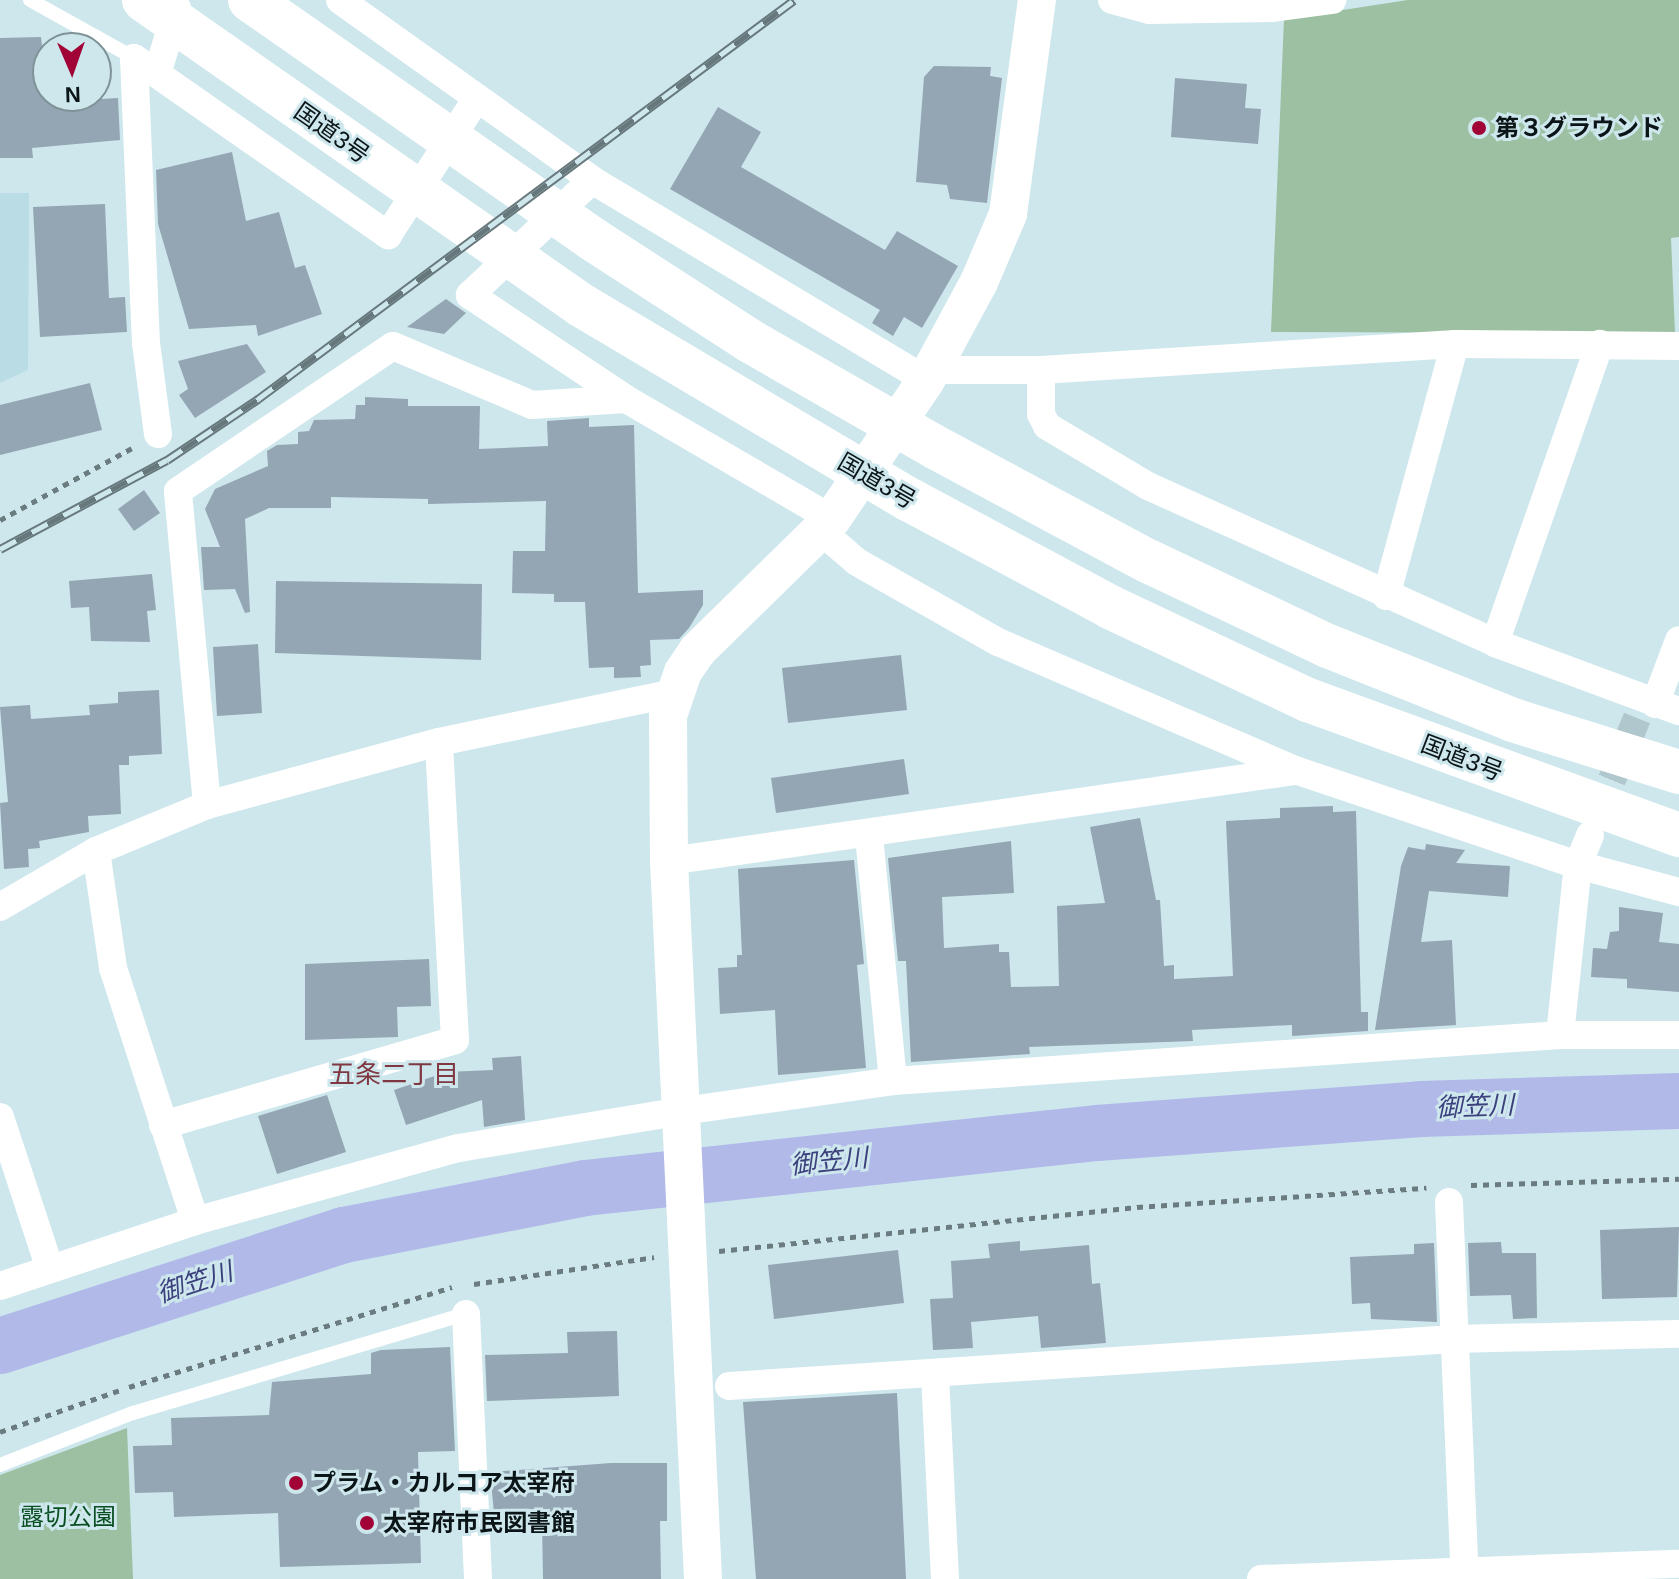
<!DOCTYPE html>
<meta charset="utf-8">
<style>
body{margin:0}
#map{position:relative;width:1679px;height:1579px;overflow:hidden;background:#cde7ed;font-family:Arial,"Noto Sans JP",sans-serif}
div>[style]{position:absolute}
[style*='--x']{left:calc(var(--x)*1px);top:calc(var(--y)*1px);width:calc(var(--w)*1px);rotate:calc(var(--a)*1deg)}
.built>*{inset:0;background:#b9dce5}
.green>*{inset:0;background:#9cc0a1}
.river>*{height:56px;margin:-28px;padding:0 28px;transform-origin:28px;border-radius:28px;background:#b1b9e9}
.building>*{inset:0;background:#94a5b4}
.street-tunnel>*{height:28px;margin-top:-14px;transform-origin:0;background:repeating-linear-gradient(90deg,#b0c7cd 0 28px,transparent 0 42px)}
.path>*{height:5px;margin-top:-2.5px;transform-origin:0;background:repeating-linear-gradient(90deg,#6b7c80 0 6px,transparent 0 12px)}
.lane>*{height:14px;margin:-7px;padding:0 7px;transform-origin:7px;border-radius:7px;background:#fff}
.street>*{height:28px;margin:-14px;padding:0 14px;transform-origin:14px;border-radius:14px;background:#fff}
.secondary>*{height:38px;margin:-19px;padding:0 19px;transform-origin:19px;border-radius:19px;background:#fff}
.highway>*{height:44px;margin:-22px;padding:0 22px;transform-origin:22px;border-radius:22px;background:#fff}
.rail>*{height:9px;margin-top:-4.5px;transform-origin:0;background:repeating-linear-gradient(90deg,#cde7ed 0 18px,#67787c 0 36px);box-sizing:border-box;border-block:2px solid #67787c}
.dots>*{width:22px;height:22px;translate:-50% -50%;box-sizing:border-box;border:4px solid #cde7ed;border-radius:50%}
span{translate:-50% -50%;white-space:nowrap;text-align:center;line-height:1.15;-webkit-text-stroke:6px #cde7ed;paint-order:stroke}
.poi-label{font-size:24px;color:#0b1416;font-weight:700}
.left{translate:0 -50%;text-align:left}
.street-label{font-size:24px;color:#0b1416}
.park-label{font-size:24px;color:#094e20}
.neighbourhood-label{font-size:26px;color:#7f3741}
.water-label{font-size:26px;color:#3c417d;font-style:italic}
.north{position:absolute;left:32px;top:32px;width:80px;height:80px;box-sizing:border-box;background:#cde7ed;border:2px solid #7f9397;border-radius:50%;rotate:178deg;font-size:22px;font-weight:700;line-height:32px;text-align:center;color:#0b1416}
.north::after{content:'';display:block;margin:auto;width:28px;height:36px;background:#a20337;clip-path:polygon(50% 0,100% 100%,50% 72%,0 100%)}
</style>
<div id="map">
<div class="built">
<i style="clip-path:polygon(0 193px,29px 193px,28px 370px,0 383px)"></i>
</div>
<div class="green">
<i style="clip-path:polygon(1408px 0,1679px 0,1679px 237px,1671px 238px,1675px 333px,1271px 332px,1284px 19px)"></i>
<i style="clip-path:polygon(127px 1428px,133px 1579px,0 1579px,0 1475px)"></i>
</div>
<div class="river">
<i style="--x:0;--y:1346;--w:361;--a:-17.9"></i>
<i style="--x:344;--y:1235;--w:246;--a:-11"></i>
<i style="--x:585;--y:1188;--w:515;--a:-6.13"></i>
<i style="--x:1097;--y:1133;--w:325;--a:-4.2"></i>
<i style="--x:1421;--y:1109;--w:258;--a:-1.8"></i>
</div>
<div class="building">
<i style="clip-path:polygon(41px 37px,48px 102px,118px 98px,120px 140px,32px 148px,33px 158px,0 158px,0 38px)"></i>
<i style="clip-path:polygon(934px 66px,991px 67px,990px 76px,1002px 78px,987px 203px,950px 199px,947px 185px,916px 182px,924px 77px)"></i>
<i style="clip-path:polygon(1175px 78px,1247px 84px,1245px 108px,1261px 109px,1258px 144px,1171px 137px)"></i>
<i style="clip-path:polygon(718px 107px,761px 132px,741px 167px,885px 250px,897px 231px,958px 266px,922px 328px,904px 317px,893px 336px,872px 323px,880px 310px,670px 189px)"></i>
<i style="clip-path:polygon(232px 152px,246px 221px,279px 212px,295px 268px,305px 265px,322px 314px,258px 336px,256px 325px,189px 329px,158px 224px,156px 170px)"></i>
<i style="clip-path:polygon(105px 204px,109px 298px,125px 297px,127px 332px,40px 337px,33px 207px)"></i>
<i style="clip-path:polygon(446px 299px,466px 313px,444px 334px,407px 327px)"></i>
<i style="clip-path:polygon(247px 344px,266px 372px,195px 418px,179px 395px,188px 389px,178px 361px)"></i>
<i style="clip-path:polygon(90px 383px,102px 430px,0 455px,0 405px)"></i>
<i style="clip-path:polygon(365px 397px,408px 399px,408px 406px,480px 406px,479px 449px,548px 446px,547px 421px,589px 418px,589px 427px,634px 425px,638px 593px,703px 590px,703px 605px,689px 628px,679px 639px,650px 640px,651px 665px,640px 666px,641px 677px,614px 678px,614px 667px,589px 668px,585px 602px,554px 602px,554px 594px,512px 593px,513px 551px,545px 551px,546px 501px,428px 504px,428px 499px,331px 497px,331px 508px,269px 508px,245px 519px,250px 612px,245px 613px,235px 589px,204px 590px,201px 547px,220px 547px,205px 509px,215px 489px,268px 466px,267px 451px,277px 445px,298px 444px,298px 432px,309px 431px,314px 420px,355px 419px,356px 405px,365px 405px)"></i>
<i style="clip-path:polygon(144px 490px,160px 513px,134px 531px,118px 509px)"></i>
<i style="clip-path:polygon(152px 574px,156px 610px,147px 611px,150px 642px,91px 641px,89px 607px,71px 608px,69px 581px)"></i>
<i style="clip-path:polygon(276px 581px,482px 584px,481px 660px,275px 653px)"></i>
<i style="clip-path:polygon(258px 644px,262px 713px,217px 716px,213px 647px)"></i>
<i style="clip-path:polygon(901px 655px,907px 710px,788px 723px,782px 668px)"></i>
<i style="clip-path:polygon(159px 690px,162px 754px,129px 756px,129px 765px,119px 765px,121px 814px,88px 816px,89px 832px,39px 841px,40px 848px,28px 849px,29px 867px,4px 869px,0 803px,8px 802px,0 707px,30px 705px,31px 719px,90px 715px,89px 705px,118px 703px,118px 692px)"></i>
<i style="clip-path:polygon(904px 759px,909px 794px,776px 813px,771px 778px)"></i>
<i style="clip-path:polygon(1333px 806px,1333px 812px,1356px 811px,1361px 1012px,1368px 1012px,1368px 1031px,1292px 1036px,1292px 1025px,1192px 1030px,1193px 1041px,1029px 1047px,1030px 1054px,911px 1062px,906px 961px,898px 961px,888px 858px,1011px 841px,1014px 893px,942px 897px,944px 948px,999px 944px,999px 952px,1009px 952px,1011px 987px,1059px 986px,1057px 906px,1105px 903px,1090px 827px,1140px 818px,1156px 900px,1160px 900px,1164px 966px,1174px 965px,1174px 979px,1233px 976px,1226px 821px,1280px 818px,1280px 808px)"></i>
<i style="clip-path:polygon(1426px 844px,1465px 850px,1456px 863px,1510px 866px,1508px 897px,1429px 891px,1421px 942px,1452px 940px,1456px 1025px,1375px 1030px,1401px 866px,1408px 847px,1425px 850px)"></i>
<i style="clip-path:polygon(854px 860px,864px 964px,857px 965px,866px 1068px,778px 1075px,775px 1010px,720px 1014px,718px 968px,737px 967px,737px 955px,742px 955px,738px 869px)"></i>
<i style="clip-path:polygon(1619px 907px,1663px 913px,1659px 942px,1679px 944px,1679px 992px,1627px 988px,1627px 979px,1591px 977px,1593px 948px,1607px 949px,1610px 932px,1619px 931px)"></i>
<i style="clip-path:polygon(429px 959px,431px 1006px,397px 1007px,398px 1037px,305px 1040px,305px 964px)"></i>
<i style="clip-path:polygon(521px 1056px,525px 1120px,484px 1127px,482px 1100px,406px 1125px,394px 1090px,446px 1072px,493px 1070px,492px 1058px)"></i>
<i style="clip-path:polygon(327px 1095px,346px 1152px,277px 1174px,258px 1116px)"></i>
<i style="clip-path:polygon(1679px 1227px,1677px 1297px,1602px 1299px,1600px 1230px)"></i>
<i style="clip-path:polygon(1020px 1241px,1020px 1251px,1089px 1245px,1092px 1284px,1100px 1283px,1106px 1343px,1041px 1348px,1038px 1316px,971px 1322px,973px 1348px,933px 1350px,930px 1299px,953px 1298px,951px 1261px,990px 1258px,988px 1244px)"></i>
<i style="clip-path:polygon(1501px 1242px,1502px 1253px,1536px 1253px,1537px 1318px,1513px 1319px,1511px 1295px,1470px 1296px,1468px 1243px)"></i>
<i style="clip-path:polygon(1434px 1243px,1437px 1322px,1371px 1319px,1370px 1303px,1352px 1304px,1350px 1257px,1414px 1254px,1414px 1244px)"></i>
<i style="clip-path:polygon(898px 1250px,904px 1303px,774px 1319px,768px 1265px)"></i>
<i style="clip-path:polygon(617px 1331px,619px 1396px,487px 1401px,485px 1355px,568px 1353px,567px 1332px)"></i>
<i style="clip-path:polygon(450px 1347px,455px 1451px,418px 1452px,421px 1563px,280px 1567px,278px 1513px,174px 1517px,173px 1492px,135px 1493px,133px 1446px,172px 1445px,171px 1418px,269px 1415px,272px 1382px,371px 1374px,371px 1353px,381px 1350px)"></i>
<i style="clip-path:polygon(897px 1393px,906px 1579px,756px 1579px,743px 1402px)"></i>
<i style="clip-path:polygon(611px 1463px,667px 1463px,667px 1521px,660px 1521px,661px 1579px,543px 1579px,542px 1522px,495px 1523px,490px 1472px)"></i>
</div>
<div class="street-tunnel">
<i style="--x:1596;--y:819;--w:109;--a:-67.9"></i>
</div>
<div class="path">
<i style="--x:0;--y:520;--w:150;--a:-28.6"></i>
<i style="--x:1471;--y:1185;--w:208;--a:-1.7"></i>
<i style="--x:719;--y:1251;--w:420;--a:-6"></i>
<i style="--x:1137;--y:1207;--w:290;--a:-3.8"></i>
<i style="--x:474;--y:1284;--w:182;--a:-8.5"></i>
<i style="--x:129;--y:1387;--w:338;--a:-17.2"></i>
<i style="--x:0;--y:1432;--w:127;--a:-19.3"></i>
</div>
<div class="lane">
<i style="--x:30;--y:0;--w:119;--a:29.1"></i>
<i style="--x:0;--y:1465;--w:143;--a:-21.4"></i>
<i style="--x:133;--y:1413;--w:347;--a:-16.6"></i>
</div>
<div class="street">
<i style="--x:340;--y:0;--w:310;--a:35.5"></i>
<i style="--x:592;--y:180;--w:389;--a:30.9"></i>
<i style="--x:1112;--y:0;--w:38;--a:15"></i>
<i style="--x:1149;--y:10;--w:122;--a:-0.9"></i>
<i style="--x:1271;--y:8;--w:62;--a:-7.5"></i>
<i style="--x:134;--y:58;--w:310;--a:34.9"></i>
<i style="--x:388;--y:235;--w:163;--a:-57"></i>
<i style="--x:134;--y:58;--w:285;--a:87.6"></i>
<i style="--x:146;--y:343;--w:92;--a:82.5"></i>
<i style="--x:157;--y:74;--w:69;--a:-73.1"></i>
<i style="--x:592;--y:180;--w:168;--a:136.7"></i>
<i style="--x:470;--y:295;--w:187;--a:33.7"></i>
<i style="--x:626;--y:399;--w:238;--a:30.2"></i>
<i style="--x:932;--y:370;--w:109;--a:0"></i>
<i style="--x:1041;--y:370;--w:415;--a:-3.6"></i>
<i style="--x:1455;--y:344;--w:224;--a:0.5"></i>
<i style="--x:1041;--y:370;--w:44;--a:90"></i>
<i style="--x:1041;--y:414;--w:13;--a:63"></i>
<i style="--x:1047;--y:426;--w:117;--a:30.7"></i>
<i style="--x:1148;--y:486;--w:381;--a:24.3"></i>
<i style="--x:1495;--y:643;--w:196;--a:20.3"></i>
<i style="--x:822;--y:532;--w:46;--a:40.6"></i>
<i style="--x:857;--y:562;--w:162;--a:29.6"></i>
<i style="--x:998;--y:642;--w:323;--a:23.3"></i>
<i style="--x:1295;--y:770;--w:299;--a:18.6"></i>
<i style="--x:1578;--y:865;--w:105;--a:15"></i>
<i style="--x:1386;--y:596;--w:261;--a:-74.7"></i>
<i style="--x:1495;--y:643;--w:317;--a:-70.7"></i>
<i style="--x:1655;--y:704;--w:68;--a:-69.4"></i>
<i style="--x:207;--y:805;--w:315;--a:-95.3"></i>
<i style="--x:178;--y:491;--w:259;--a:-34"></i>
<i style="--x:393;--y:346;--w:151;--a:23"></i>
<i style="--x:532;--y:405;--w:94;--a:-3.7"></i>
<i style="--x:869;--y:836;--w:246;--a:84.4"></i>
<i style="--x:96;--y:851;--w:118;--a:81.7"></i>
<i style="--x:113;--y:968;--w:266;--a:72"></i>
<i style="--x:669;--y:861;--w:631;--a:-8.19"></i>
<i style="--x:0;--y:907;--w:111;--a:-30.3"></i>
<i style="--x:96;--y:851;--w:120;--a:-22.5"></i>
<i style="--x:207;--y:805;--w:240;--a:-15.2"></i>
<i style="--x:439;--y:742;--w:240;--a:-11.8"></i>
<i style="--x:1560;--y:1035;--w:171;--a:-84"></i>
<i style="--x:1578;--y:865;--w:32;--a:-68"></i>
<i style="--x:0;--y:1117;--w:157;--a:71.8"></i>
<i style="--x:163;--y:1125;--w:304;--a:-16.2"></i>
<i style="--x:455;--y:1040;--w:298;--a:-93.1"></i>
<i style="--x:1449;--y:1202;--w:377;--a:87.6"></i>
<i style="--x:0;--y:1286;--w:206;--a:-18.4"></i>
<i style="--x:195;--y:1221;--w:274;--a:-15.5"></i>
<i style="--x:459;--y:1148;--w:227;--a:-9.4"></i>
<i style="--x:683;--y:1111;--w:212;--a:-8.1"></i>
<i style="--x:893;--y:1081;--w:669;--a:-3.95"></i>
<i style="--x:1560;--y:1035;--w:119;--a:0"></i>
<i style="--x:466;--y:1314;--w:265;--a:87.4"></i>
<i style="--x:935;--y:1375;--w:204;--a:87.2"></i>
<i style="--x:729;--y:1386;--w:726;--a:-3.71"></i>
<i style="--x:1453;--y:1339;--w:226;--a:-1.3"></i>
<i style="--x:1261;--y:1579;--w:418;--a:-2.1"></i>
</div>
<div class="secondary">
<i style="--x:703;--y:1579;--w:719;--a:-92.71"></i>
<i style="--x:669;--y:861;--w:145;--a:-90.4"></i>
<i style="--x:668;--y:716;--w:46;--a:-71.2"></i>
<i style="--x:683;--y:672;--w:25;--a:-56"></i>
<i style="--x:697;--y:651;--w:189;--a:-44.4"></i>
<i style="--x:832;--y:519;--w:168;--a:-55.9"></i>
<i style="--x:926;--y:380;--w:111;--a:-61.6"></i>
<i style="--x:979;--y:282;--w:74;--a:-66.9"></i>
<i style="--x:1008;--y:214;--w:216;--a:-82.3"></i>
</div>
<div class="highway">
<i style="--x:144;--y:0;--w:533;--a:34.91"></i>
<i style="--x:581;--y:305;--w:382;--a:30.7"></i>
<i style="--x:910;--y:500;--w:227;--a:28.1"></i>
<i style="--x:1110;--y:607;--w:219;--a:25.2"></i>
<i style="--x:1308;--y:700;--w:395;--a:20"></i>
<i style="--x:250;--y:0;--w:419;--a:34.9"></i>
<i style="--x:594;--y:240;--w:186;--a:32.9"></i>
<i style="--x:750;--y:341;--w:213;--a:29.8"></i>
<i style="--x:935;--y:447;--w:242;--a:28.2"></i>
<i style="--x:1148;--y:561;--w:199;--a:25.3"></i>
<i style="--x:1328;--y:646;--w:199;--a:21.8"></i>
<i style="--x:1513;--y:720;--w:174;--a:17.4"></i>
</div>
<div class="rail">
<i style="--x:0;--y:549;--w:189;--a:-28.1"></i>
<i style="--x:167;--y:460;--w:110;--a:-33.8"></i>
<i style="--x:258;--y:399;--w:668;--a:-36.66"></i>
</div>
<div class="dots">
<i style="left:1479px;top:128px;background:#a20337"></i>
<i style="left:296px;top:1483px;background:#a20337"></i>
<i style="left:367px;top:1523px;background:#a20337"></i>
</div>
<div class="poi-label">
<span class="left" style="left:1495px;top:128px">第３グラウンド</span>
<span class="left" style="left:312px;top:1483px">プラム・カルコア太宰府</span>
<span class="left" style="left:383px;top:1523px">太宰府市民図書館</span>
</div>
<div class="street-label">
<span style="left:332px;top:133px;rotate:35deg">国道3号</span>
<span style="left:877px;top:481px;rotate:30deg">国道3号</span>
<span style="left:1462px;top:758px;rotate:21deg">国道3号</span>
</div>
<div class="park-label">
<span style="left:68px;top:1517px">露切公園</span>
</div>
<div class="neighbourhood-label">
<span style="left:394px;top:1075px">五条二丁目</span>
</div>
<div class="water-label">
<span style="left:1475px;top:1107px;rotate:-2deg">御笠川</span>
<span style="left:829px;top:1162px;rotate:-6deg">御笠川</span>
<span style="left:195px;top:1283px;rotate:-18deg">御笠川</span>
</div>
<div class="north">N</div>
</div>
